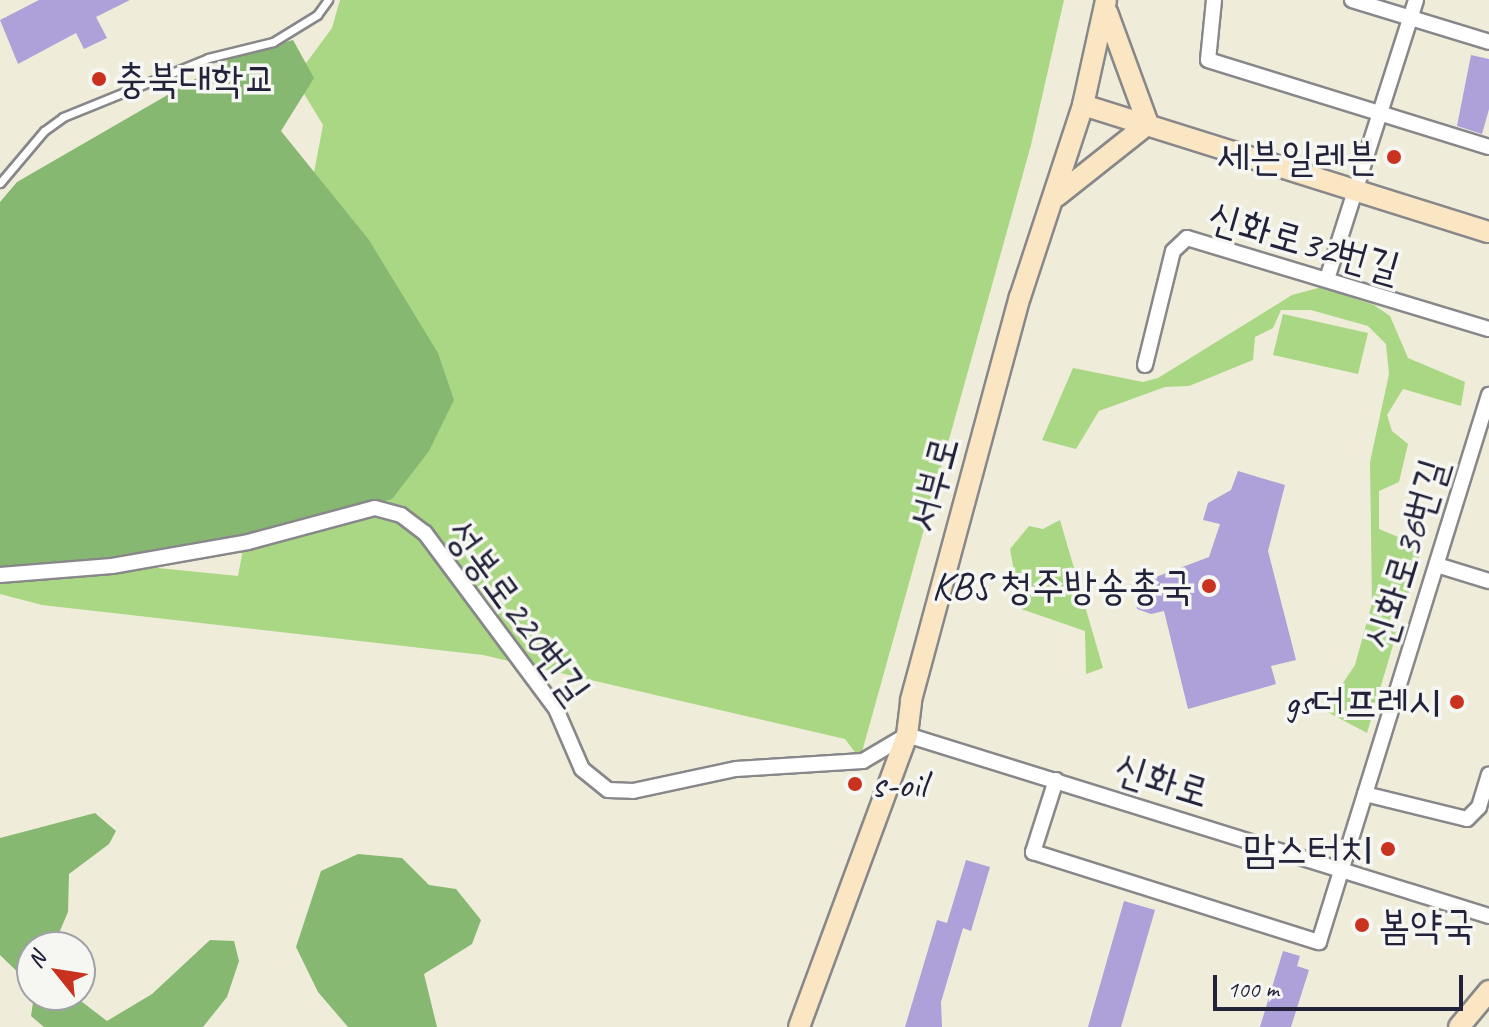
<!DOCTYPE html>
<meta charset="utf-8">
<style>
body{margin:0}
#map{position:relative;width:1489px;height:1027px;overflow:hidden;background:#efecda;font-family:Caveat,"Poor Story",sans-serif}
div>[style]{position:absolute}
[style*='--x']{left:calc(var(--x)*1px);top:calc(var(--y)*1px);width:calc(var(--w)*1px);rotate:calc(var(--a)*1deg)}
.green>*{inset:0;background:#aad783}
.forest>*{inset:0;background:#87b871}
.building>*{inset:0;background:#aea0d9}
.roads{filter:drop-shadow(2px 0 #88878a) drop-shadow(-2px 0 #88878a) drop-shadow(0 2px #88878a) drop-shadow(0 -2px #88878a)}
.lane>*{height:7px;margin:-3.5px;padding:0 3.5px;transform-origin:3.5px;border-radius:3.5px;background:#fff}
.street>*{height:14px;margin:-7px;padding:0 7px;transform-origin:7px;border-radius:7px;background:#fff}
.secondary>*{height:20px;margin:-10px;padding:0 10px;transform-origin:10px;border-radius:10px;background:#fbe6c4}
.dots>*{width:22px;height:22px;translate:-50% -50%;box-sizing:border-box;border:4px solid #f6f6f2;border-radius:50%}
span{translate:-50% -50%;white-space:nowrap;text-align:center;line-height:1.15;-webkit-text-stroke:7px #f6f6f2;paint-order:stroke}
.poi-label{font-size:40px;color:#22223b}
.left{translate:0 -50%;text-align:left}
.right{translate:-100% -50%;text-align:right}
.street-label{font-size:40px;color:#22223b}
.north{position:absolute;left:16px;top:931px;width:80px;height:80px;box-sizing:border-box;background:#f6f6f2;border:2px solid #a1a1a9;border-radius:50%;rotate:300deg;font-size:22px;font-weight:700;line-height:32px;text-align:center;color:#22223b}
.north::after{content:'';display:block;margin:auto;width:28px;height:36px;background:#c8321e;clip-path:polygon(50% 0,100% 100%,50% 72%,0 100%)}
.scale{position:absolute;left:1213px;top:975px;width:250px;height:36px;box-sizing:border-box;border:4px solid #22223b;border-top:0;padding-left:10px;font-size:24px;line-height:28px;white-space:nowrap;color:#22223b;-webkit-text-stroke:6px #f6f6f2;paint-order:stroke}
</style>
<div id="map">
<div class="green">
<i style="clip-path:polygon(340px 0,1064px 0,1031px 145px,860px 759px,845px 739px,483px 655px,42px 605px,0 594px,0 541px,38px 556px,238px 576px,323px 125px,300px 87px,304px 66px,332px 28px)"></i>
<i style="clip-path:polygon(1322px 287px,1374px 305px,1390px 316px,1408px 358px,1465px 382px,1461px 406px,1403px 389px,1387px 415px,1392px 431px,1408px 444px,1399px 482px,1379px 491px,1379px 529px,1422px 547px,1367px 733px,1318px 707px,1339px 689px,1355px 665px,1372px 603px,1370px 462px,1389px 374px,1386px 344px,1368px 326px,1311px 310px,1281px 310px,1273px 328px,1255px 337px,1253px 360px,1189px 386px,1165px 387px,1099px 411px,1076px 449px,1042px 440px,1073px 368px,1143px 382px,1158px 378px,1292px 295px)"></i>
<i style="clip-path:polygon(1283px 314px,1368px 333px,1358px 374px,1273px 355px)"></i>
<i style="clip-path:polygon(1060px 520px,1103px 668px,1086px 674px,1085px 631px,1012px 606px,1017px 588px,1010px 549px,1029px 526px,1043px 529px)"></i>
</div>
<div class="forest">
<i style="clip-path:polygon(293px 40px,314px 78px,281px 131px,369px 240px,438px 353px,454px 400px,429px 451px,392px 499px,193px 551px,0 575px,0 202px,17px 182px,235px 56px)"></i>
<i style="clip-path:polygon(95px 813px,116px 831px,109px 844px,69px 874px,68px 912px,53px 947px,32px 947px,32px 986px,0 955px,0 838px)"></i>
<i style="clip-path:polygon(358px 854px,402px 858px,429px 885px,456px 889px,481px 920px,472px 944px,424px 974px,437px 1027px,348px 1027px,318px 992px,296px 947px,321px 871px)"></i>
<i style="clip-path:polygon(210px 940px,234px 941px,239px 961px,227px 997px,203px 1027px,44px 1027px,31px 1016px,34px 995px,73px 995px,107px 1021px,152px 994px)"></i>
</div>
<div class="building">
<i style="clip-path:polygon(39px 0,130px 0,96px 17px,107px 38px,84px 49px,76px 33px,18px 64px,0 20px)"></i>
<i style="clip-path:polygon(1471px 55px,1489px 59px,1489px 109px,1482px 134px,1457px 126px)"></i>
<i style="clip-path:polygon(1238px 471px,1285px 485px,1268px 551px,1296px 660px,1271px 666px,1276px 684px,1188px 709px,1164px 611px,1151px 614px,1137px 609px,1136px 592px,1148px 580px,1209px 557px,1220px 524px,1203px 520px,1208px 503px,1231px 490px)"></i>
<i style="clip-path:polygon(966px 860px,990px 867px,971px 931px,963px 928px,941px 1002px,942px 1027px,905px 1027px,937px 920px,947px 923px)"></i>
<i style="clip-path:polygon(1124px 901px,1155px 910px,1121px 1027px,1088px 1027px)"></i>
<i style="clip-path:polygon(1283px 951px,1300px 956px,1297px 966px,1309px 970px,1291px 1027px,1260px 1027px)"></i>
</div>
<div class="roads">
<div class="lane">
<i style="--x:0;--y:183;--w:68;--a:-49.8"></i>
<i style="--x:44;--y:131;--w:24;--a:-36"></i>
<i style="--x:63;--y:117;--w:157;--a:-22.1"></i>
<i style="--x:208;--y:58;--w:67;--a:-13.8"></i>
<i style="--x:273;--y:42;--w:52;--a:-31.5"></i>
<i style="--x:317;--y:15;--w:19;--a:-54"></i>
</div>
<div class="street">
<i style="--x:1214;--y:0;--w:60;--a:95.7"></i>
<i style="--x:1208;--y:60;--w:294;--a:17.2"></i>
<i style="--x:1352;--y:0;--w:143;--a:17"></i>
<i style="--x:1327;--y:279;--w:293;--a:-72.3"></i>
<i style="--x:1145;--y:365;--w:117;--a:-76.2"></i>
<i style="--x:1173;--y:251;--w:19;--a:-43"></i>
<i style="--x:1187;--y:238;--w:315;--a:16.8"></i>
<i style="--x:1437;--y:565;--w:54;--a:17.1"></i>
<i style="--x:0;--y:575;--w:112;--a:-4.6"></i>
<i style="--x:112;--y:566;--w:138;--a:-10"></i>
<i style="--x:248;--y:542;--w:131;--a:-15"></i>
<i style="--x:375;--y:508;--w:27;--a:15"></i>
<i style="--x:401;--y:515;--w:30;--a:37"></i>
<i style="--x:425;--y:533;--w:219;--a:53.3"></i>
<i style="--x:556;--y:709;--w:65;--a:66.6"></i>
<i style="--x:582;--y:769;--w:33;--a:39"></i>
<i style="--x:608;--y:790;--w:25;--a:2"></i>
<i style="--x:633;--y:791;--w:105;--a:-12.1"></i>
<i style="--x:736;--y:769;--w:127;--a:-3.6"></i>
<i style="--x:863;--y:761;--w:51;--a:-30.6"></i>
<i style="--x:907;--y:735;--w:609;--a:17.28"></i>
<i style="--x:1056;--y:780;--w:76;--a:107.7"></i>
<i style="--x:1033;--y:852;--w:300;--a:17.5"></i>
<i style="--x:1319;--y:942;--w:573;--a:-72.74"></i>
<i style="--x:1365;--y:794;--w:105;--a:13.8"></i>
<i style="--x:1467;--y:819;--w:17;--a:-45"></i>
<i style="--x:1479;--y:807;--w:34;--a:-73"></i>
</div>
<div class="secondary">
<i style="--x:1107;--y:12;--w:119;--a:69.9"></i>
<i style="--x:1083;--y:105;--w:425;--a:17.4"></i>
<i style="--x:1057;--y:196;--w:116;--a:-38.4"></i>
<i style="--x:799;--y:1027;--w:311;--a:-69.7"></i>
<i style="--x:907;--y:735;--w:35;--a:-83"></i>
<i style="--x:911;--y:700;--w:417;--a:-74.9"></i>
<i style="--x:1020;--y:297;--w:202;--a:-71.8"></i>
<i style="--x:1083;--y:105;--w:107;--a:-77.6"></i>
<i style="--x:1459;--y:1027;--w:47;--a:-50.2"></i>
</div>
</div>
<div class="dots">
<i style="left:99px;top:79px;background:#c8321e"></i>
<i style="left:1394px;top:157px;background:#c8321e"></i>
<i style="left:1209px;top:586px;background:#c8321e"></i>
<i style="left:1457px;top:702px;background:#c8321e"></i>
<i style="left:855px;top:784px;background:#c8321e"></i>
<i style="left:1388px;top:849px;background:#c8321e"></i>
<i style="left:1362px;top:925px;background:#c8321e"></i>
</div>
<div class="poi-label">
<span class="left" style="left:115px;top:79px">충북대학교</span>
<span class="right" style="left:1378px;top:157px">세븐일레븐</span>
<span class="right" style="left:1193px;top:586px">KBS 청주방송총국</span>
<span class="right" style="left:1441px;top:702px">gs더프레시</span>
<span class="left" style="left:871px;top:784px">s-oil</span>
<span class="right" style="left:1372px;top:849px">맘스터치</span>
<span class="left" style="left:1378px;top:925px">봄약국</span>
</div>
<div class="street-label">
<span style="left:1304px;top:242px;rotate:16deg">신화로32번길</span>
<span style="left:933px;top:484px;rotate:-75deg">서부로</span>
<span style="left:1406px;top:554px;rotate:-73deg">신화로36번길</span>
<span style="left:518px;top:612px;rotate:54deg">성봉로220번길</span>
<span style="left:1162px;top:780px;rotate:17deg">신화로</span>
</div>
<div class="north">N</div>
<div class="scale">100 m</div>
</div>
